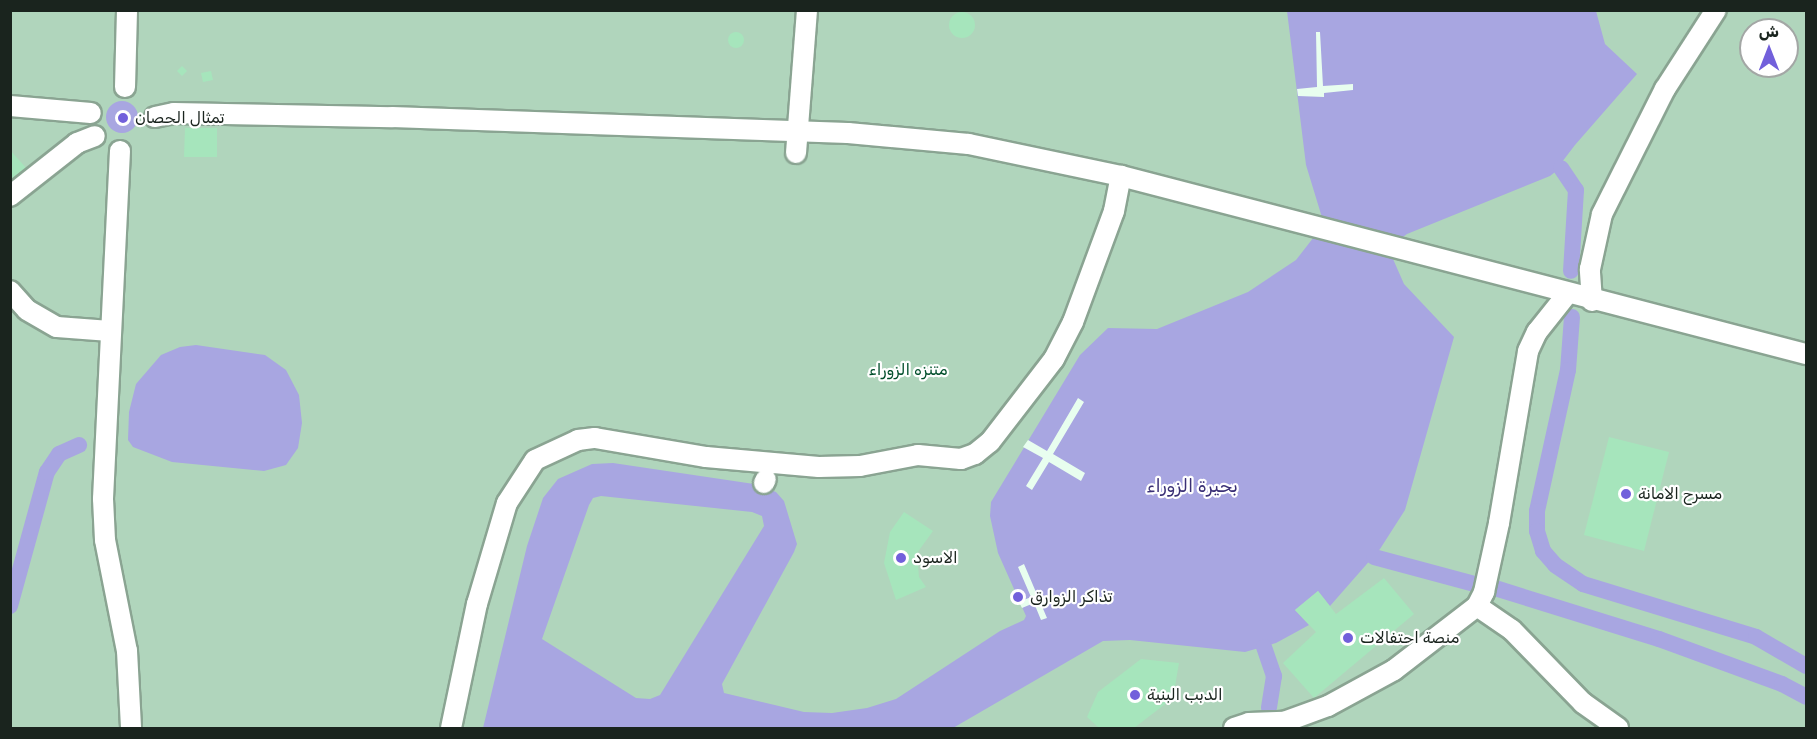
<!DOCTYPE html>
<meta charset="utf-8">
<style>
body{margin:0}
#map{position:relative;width:1817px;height:739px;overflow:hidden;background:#e8feef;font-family:Rubik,"Noto Sans Arabic",sans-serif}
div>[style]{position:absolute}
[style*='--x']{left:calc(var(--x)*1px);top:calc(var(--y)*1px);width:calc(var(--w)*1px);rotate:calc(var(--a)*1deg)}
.green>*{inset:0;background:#b0d5bc}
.water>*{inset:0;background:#a8a6e1}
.round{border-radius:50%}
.pier>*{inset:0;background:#e8feef}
.canal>*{height:16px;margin:-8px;padding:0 8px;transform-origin:8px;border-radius:8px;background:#a8a6e1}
.building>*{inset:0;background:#a6e5bc}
.roads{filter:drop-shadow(2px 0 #8aa492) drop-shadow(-2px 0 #8aa492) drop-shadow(0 2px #8aa492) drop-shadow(0 -2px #8aa492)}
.minor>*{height:20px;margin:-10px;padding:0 10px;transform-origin:10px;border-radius:10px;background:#fff}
.dots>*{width:16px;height:16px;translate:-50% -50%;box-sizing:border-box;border:3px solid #fff;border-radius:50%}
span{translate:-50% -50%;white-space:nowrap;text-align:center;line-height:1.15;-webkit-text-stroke:4.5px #fff;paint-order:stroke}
.poi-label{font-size:16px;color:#1a241e}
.left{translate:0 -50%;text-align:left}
.park-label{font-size:16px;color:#004e2b}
.water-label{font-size:18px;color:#3a3076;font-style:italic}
.frame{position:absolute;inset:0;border:12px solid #1a241e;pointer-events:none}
.north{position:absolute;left:1739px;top:18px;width:60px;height:60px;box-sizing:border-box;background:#fff;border:2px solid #a3a7a5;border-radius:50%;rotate:0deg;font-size:16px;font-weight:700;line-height:24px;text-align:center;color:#1a241e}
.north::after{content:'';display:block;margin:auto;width:21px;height:27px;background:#7260db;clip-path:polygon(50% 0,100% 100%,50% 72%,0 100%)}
</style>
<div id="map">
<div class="green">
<i style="clip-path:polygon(evenodd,10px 11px,1806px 11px,1806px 728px,11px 728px,10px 11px,1751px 30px,1787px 30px,1787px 66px,1751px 66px,1751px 30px)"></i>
</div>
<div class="water">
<i style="clip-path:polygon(evenodd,1287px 11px,1596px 11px,1605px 44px,1637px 74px,1575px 145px,1562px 162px,1564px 165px,1550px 176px,1407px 234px,1396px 242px,1393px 259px,1404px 284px,1454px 337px,1405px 510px,1380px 549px,1330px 606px,1318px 591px,1295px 610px,1309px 625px,1276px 643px,1245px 652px,1130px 640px,1103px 641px,953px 728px,483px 728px,527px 546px,543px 498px,558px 479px,592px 464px,613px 463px,754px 484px,776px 492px,784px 501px,797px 544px,794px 552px,722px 684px,724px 693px,804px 712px,832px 713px,867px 708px,896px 699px,1000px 631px,1024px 620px,1026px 616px,998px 553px,990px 516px,991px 502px,1080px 355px,1108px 328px,1157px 329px,1248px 292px,1296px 260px,1324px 224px,1306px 165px,1287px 11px,601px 496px,752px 512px,762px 516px,764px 526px,660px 695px,650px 699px,636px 698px,542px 639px,589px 505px,593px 498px,601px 496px)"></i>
<i class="round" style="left:106px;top:101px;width:32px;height:32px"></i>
<i style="clip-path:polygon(196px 345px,265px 355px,286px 370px,299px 395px,302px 423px,298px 448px,286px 465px,264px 471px,172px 462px,133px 447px,128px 440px,129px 412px,136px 384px,161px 355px,180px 347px)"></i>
</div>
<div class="pier">
<i style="clip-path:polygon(1316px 32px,1320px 32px,1323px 86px,1353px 84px,1353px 90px,1324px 93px,1324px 97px,1298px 96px,1297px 89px,1317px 87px)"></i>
<i style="clip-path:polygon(1078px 398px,1084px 402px,1053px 454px,1085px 473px,1081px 481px,1049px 462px,1032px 490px,1026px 486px,1043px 458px,1023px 447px,1028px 440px,1047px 451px)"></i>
<i style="clip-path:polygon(1024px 564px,1047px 618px,1041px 620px,1034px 603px,1022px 608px,1019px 602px,1031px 597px,1018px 567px)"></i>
</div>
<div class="canal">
<i style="--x:1561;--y:168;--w:27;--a:56"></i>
<i style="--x:1576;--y:190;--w:81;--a:93.5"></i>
<i style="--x:1572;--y:317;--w:53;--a:94.3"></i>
<i style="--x:1568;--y:370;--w:144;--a:102.4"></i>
<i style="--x:1537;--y:511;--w:20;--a:90"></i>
<i style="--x:1537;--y:531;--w:21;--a:73"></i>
<i style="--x:1543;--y:551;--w:18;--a:49"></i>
<i style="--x:1555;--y:565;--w:34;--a:34"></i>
<i style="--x:1583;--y:584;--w:181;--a:17"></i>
<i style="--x:1756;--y:637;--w:58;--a:30.1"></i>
<i style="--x:1374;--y:557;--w:105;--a:15"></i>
<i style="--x:1495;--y:588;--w:172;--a:17.3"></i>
<i style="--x:1659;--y:639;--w:131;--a:20.1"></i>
<i style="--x:1782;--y:684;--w:27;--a:28"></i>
<i style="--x:10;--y:606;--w:139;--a:-74.6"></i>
<i style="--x:47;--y:472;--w:22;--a:-56"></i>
<i style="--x:59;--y:454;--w:22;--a:-24"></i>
<i style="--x:1264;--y:647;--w:31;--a:71"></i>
<i style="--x:1274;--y:676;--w:32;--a:99"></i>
</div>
<div class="building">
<i class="round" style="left:949px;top:12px;width:26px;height:26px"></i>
<i class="round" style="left:728px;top:32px;width:16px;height:16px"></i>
<i style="clip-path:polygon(182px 66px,187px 71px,182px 76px,177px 71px)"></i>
<i style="clip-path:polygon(211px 71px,213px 80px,203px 82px,201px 73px)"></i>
<i style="clip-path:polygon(185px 128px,217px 128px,217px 157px,184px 157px)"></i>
<i style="clip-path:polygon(10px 150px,27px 169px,10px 183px)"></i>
<i style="clip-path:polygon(1609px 437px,1669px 452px,1644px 551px,1584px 535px)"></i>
<i style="clip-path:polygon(904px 512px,933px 531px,917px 553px,919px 577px,926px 587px,896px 600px,884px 563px,890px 532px)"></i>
<i style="clip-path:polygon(1384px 578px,1414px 614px,1314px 698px,1283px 663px,1316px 632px,1295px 610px,1318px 591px,1336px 614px)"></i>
<i style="clip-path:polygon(1141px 659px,1179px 663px,1173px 698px,1134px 728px,1099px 728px,1087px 717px,1098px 692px)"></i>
</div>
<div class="roads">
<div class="minor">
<i style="--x:125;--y:87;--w:77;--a:-88.5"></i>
<i style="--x:10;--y:106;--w:81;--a:4.9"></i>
<i style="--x:155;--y:117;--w:19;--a:-12"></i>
<i style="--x:174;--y:113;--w:218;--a:1.1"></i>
<i style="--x:392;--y:117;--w:456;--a:2"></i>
<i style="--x:848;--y:133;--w:121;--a:5.2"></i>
<i style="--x:969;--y:144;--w:155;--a:11.9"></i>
<i style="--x:1121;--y:176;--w:708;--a:14.57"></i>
<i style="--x:120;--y:151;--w:348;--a:92.8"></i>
<i style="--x:103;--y:499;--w:41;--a:87.2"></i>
<i style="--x:105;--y:540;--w:113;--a:78.8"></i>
<i style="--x:127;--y:651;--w:77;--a:87"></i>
<i style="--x:796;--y:153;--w:143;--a:-85.6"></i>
<i style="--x:10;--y:196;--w:85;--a:-38.3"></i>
<i style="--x:77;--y:143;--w:19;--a:-21"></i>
<i style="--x:10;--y:291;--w:25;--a:48"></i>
<i style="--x:27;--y:310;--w:34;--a:30"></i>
<i style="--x:57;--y:327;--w:53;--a:4.3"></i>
<i style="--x:1592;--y:301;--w:32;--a:-94"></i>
<i style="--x:1590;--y:269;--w:56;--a:-77.7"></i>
<i style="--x:1602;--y:214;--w:140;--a:-63.3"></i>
<i style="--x:1665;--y:89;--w:94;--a:-57.2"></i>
<i style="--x:764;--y:483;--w:4;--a:-63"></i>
<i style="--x:1477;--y:606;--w:42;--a:34.4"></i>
<i style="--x:1512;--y:630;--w:102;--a:45.8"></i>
<i style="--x:1583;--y:703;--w:43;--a:35.5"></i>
<i style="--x:451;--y:728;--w:127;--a:-78.2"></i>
<i style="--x:477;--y:604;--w:105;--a:-73.5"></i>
<i style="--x:507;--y:503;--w:51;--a:-56.9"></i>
<i style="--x:535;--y:460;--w:47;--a:-24.9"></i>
<i style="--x:578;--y:440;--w:17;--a:-7"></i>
<i style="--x:595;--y:438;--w:113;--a:9.7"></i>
<i style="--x:706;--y:457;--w:113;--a:5.1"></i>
<i style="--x:819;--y:467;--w:41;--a:-1.4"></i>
<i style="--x:860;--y:466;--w:59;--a:-10.7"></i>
<i style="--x:918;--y:455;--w:43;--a:5.3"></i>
<i style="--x:961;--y:459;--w:15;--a:-20"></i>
<i style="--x:975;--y:454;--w:19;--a:-39"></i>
<i style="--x:990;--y:442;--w:105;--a:-52.4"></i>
<i style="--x:1054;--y:359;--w:42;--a:-62.8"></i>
<i style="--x:1073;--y:322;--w:118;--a:-69.7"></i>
<i style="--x:1114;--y:211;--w:36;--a:-79"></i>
<i style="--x:1234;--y:728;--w:16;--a:-18"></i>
<i style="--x:1249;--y:723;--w:35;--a:-2"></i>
<i style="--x:1284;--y:722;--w:47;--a:-20"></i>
<i style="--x:1328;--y:706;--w:75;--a:-28.6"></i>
<i style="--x:1394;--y:670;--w:105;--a:-37.6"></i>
<i style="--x:1477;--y:606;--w:16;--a:-63"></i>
<i style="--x:1484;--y:592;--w:71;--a:-77.7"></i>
<i style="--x:1499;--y:523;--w:174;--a:-80.4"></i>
<i style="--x:1528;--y:351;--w:21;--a:-65"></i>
<i style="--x:1537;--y:332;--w:50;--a:-51.5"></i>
</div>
</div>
<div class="dots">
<i style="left:123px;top:118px;background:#7260db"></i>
<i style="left:1626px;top:494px;background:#7260db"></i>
<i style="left:901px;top:558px;background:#7260db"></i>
<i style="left:1018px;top:597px;background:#7260db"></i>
<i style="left:1348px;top:638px;background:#7260db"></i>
<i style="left:1135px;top:695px;background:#7260db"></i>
</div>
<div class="poi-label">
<span class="left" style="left:135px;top:118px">تمثال الحصان</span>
<span class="left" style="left:1638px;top:494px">مسرح الامانة</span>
<span class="left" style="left:913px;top:558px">الاسود</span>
<span class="left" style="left:1030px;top:597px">تذاكر الزوارق</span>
<span class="left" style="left:1360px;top:638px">منصة احتفالات</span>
<span class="left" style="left:1147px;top:695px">الدبب البنية</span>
</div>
<div class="park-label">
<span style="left:908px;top:370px">متنزه الزوراء</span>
</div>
<div class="water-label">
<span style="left:1192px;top:486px">بحيرة الزوراء</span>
</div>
<div class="frame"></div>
<div class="north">ش</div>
</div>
